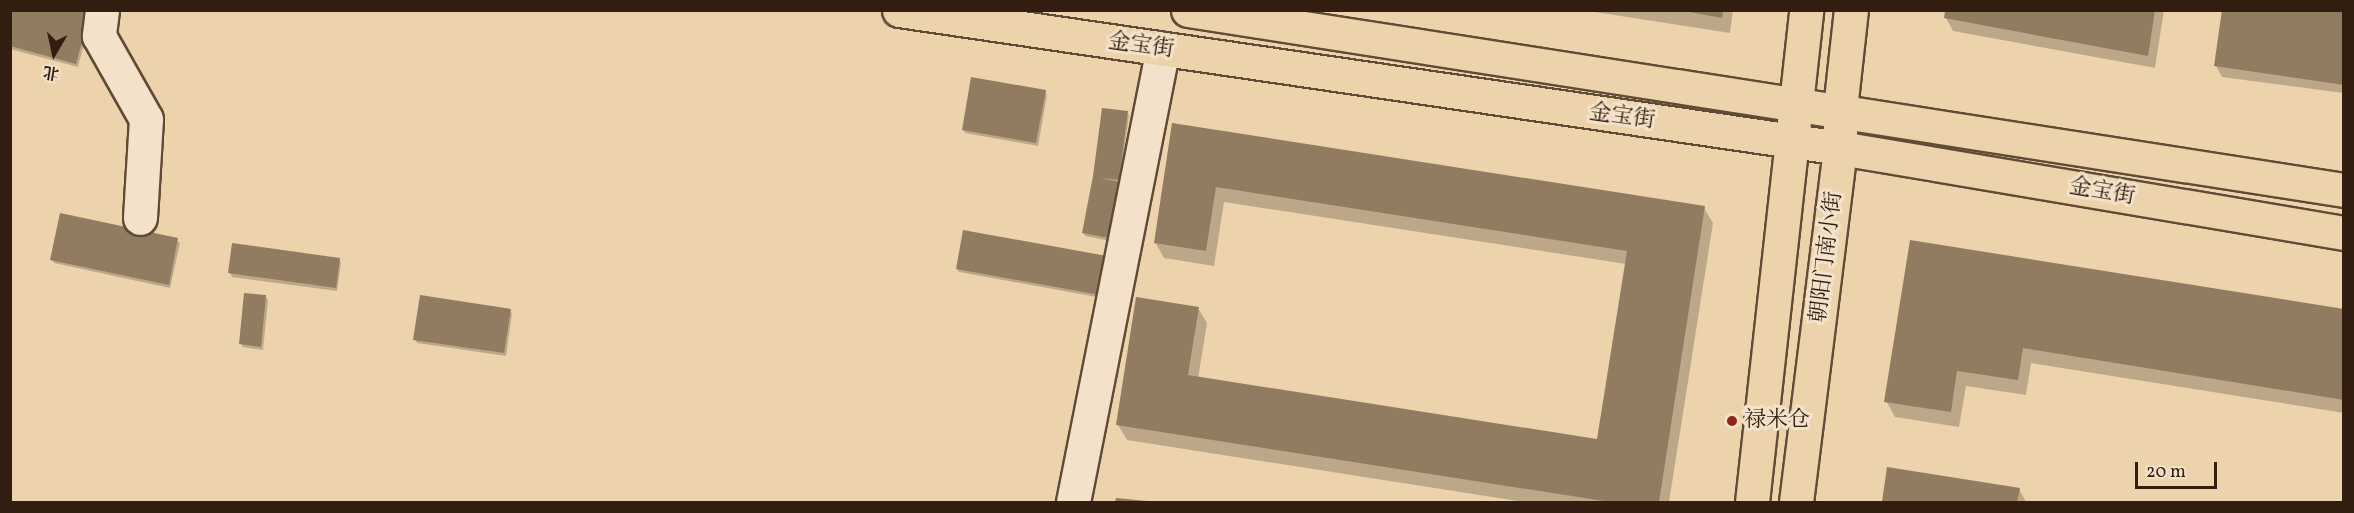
<!DOCTYPE html>
<meta charset="utf-8">
<style>
body{margin:0}
#map{position:relative;width:2354px;height:513px;overflow:hidden;background:#ecd3ac;font-family:Vollkorn,"Noto Serif SC",serif}
div>[style]{position:absolute}
[style*='--x']{left:calc(var(--x)*1px);top:calc(var(--y)*1px);width:calc(var(--w)*1px);rotate:calc(var(--a)*1deg)}
.shadow>*{inset:0;background:#0003}
.building>*{inset:0;background:#927c61}
.roads{filter:drop-shadow(2px 0 #604b37) drop-shadow(-2px 0 #604b37) drop-shadow(0 2px #604b37) drop-shadow(0 -2px #604b37)}
.minor>*{height:33px;margin:-16.5px;padding:0 16.5px;transform-origin:16.5px;border-radius:16.5px;background:#f3e2c9}
.major>*{height:33px;margin:-16.5px;padding:0 16.5px;transform-origin:16.5px;border-radius:16.5px;background:#ecd3ac}
.dots>*{width:16px;height:16px;translate:-50% -50%;box-sizing:border-box;border:3px solid #f3e2c9;border-radius:50%}
span{translate:-50% -50%;white-space:nowrap;text-align:center;line-height:1.15;-webkit-text-stroke:6px #f3e2c9;paint-order:stroke}
.street-label{font-size:22px;color:#311e10}
.poi-label{font-size:22px;color:#311e10}
.left{translate:0 -50%;text-align:left}
.frame{position:absolute;inset:0;border:12px solid #311e10;pointer-events:none}
.north{position:absolute;left:24px;top:24px;width:60px;height:60px;-webkit-text-stroke:4px #f3e2c9;paint-order:stroke;rotate:189deg;font-size:16px;font-weight:700;line-height:24px;text-align:center;color:#311e10}
.north::after{content:'';display:block;margin:auto;width:21px;height:27px;background:#311e10;clip-path:polygon(50% 0,100% 100%,50% 72%,0 100%)}
.scale{position:absolute;left:2135px;top:462px;width:82px;height:27px;box-sizing:border-box;border:3px solid #311e10;border-top:0;padding-left:8px;font-size:18px;line-height:21px;white-space:nowrap;color:#311e10;-webkit-text-stroke:4px #f3e2c9;paint-order:stroke}
</style>
<div id="map">
<div class="shadow">
<i style="clip-path:polygon(10px 10px,93px 10px,78px 67px,10px 49px)"></i>
<i style="clip-path:polygon(1582px 10px,1733px 10px,1730px 33px)"></i>
<i style="clip-path:polygon(1947px 10px,2164px 10px,2155px 68px,1953px 31px,1946px 18px)"></i>
<i style="clip-path:polygon(2344px 10px,2344px 93px,2222px 77px,2216px 66px)"></i>
<i style="clip-path:polygon(1045px 91px,1047px 95px,1038px 146px,965px 133px,963px 130px)"></i>
<i style="clip-path:polygon(1127px 112px,1129px 116px,1111px 241px,1085px 236px,1083px 232px,1094px 177px)"></i>
<i style="clip-path:polygon(1174px 124px,1704px 208px,1713px 223px,1669px 502px,1524px 502px,1127px 440px,1118px 425px,1198px 308px,1207px 323px,1198px 379px,1599px 441px,1626px 264px,1224px 202px,1214px 266px,1164px 258px,1155px 242px)"></i>
<i style="clip-path:polygon(177px 240px,180px 243px,170px 288px,54px 263px,52px 259px)"></i>
<i style="clip-path:polygon(1911px 242px,2344px 311px,2344px 413px,2031px 363px,2026px 395px,1966px 386px,1959px 427px,1895px 417px,1886px 401px)"></i>
<i style="clip-path:polygon(1106px 257px,1102px 298px,959px 272px,957px 269px)"></i>
<i style="clip-path:polygon(339px 260px,341px 263px,337px 291px,232px 277px,230px 273px)"></i>
<i style="clip-path:polygon(266px 297px,268px 300px,263px 350px,243px 347px,241px 344px)"></i>
<i style="clip-path:polygon(510px 310px,512px 314px,506px 356px,417px 343px,415px 339px)"></i>
<i style="clip-path:polygon(1889px 469px,2019px 489px,2026px 502px,1883px 502px)"></i>
</div>
<div class="building">
<i style="clip-path:polygon(10px 10px,91px 10px,76px 64px,10px 46px)"></i>
<i style="clip-path:polygon(1679px 10px,1723px 10px,1722px 18px)"></i>
<i style="clip-path:polygon(1945px 10px,2155px 10px,2148px 56px,1944px 18px)"></i>
<i style="clip-path:polygon(2222px 10px,2344px 10px,2344px 85px,2214px 66px)"></i>
<i style="clip-path:polygon(971px 77px,1046px 90px,1036px 143px,962px 130px)"></i>
<i style="clip-path:polygon(1102px 108px,1128px 111px,1119px 180px,1100px 178px,1120px 182px,1109px 238px,1082px 233px,1093px 176px)"></i>
<i style="clip-path:polygon(1172px 123px,1705px 206px,1659px 502px,1610px 502px,1116px 425px,1136px 297px,1199px 307px,1188px 375px,1597px 439px,1627px 251px,1216px 187px,1206px 251px,1154px 243px)"></i>
<i style="clip-path:polygon(60px 213px,178px 238px,169px 285px,50px 260px)"></i>
<i style="clip-path:polygon(963px 230px,1107px 256px,1100px 295px,956px 269px)"></i>
<i style="clip-path:polygon(1910px 240px,2344px 309px,2344px 400px,2023px 348px,2018px 380px,1957px 371px,1951px 412px,1884px 402px)"></i>
<i style="clip-path:polygon(232px 243px,340px 258px,336px 288px,228px 273px)"></i>
<i style="clip-path:polygon(244px 293px,266px 295px,261px 347px,239px 344px)"></i>
<i style="clip-path:polygon(420px 295px,511px 309px,504px 353px,413px 340px)"></i>
<i style="clip-path:polygon(1887px 467px,2020px 488px,2017px 502px,1882px 502px)"></i>
<i style="clip-path:polygon(1116px 498px,1147px 501px,1147px 502px,1115px 502px)"></i>
</div>
<div class="roads">
<div class="minor">
<i style="--x:102;--y:10;--w:26;--a:97"></i>
<i style="--x:99;--y:36;--w:95;--a:60.5"></i>
<i style="--x:146;--y:119;--w:99;--a:93.5"></i>
<i style="--x:1073;--y:502;--w:462;--a:-78.8"></i>
</div>
<div class="major">
<i style="--x:899;--y:10;--w:951;--a:8.34"></i>
<i style="--x:1840;--y:148;--w:511;--a:9.57"></i>
<i style="--x:1188;--y:10;--w:1170;--a:8.85"></i>
<i style="--x:1752;--y:502;--w:495;--a:-83.7"></i>
<i style="--x:1796;--y:502;--w:357;--a:-82.9"></i>
<i style="--x:1840;--y:148;--w:39;--a:-90"></i>
<i style="--x:1840;--y:109;--w:100;--a:-83.7"></i>
</div>
</div>
<div class="dots">
<i style="left:1732px;top:421px;background:#8f2418"></i>
</div>
<div class="street-label">
<span style="left:1141px;top:46px;rotate:8deg">金宝街</span>
<span style="left:1622px;top:117px;rotate:8deg">金宝街</span>
<span style="left:2102px;top:192px;rotate:10deg">金宝街</span>
<span style="left:1827px;top:257px;rotate:-83deg">朝阳门南小街</span>
</div>
<div class="poi-label">
<span class="left" style="left:1744px;top:421px">禄米仓</span>
</div>
<div class="frame"></div>
<div class="north">北</div>
<div class="scale">20 m</div>
</div>
